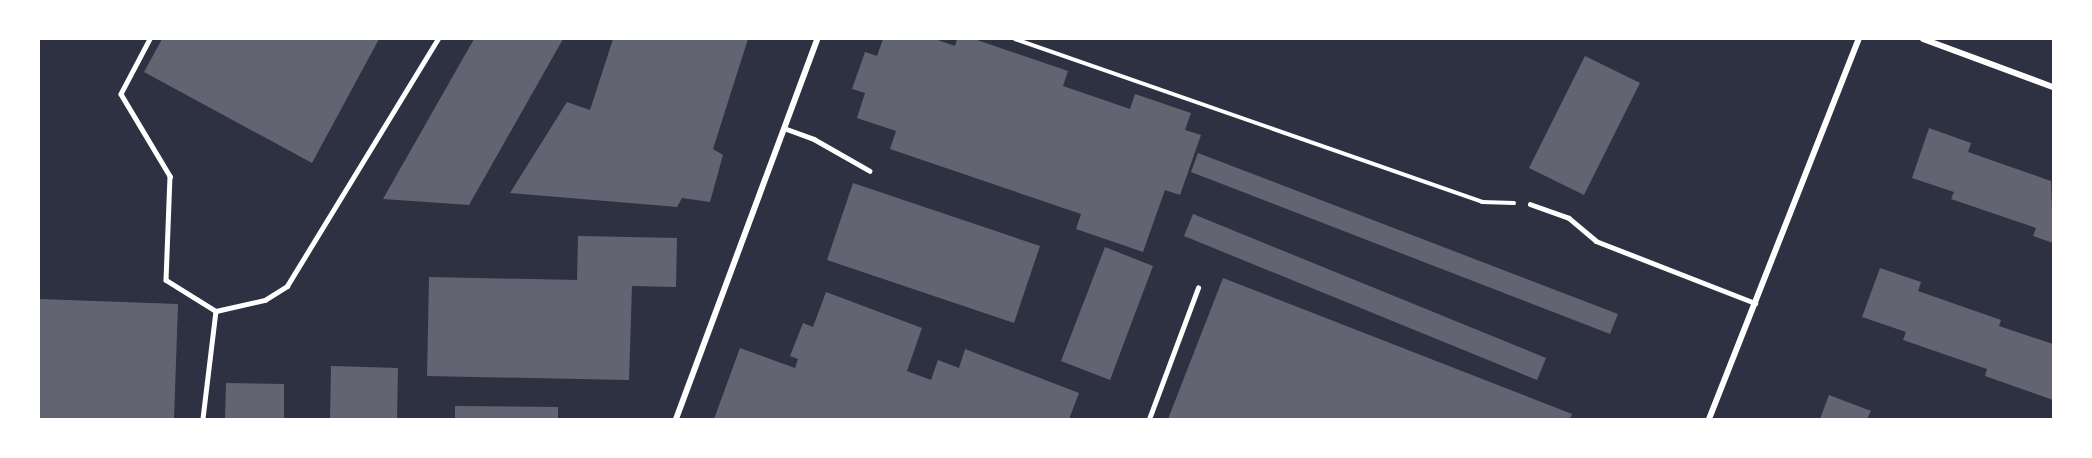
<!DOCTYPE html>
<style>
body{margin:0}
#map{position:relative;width:2092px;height:458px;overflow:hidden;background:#2d3142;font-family:"Roboto Condensed",sans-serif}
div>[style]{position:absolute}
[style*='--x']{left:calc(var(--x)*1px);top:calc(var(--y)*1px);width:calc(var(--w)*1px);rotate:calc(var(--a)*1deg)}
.building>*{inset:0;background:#626471}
.path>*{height:4px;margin:-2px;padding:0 2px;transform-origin:2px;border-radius:2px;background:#fff}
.service>*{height:4.5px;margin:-2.25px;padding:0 2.25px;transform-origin:2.25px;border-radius:2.25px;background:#fff}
.minor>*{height:6px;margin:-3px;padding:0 3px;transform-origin:3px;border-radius:3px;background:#fff}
span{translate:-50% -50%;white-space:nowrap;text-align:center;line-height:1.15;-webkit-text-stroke:4.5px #fff;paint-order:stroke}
.frame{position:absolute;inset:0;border:40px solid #fff;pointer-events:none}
</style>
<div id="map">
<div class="building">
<i style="clip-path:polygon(162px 39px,379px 39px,312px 163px,144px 72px)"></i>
<i style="clip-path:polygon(474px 39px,563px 39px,469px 205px,383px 199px)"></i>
<i style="clip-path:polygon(613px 39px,748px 39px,713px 149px,723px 155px,710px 202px,682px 198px,677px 207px,510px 193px,567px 102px,590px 110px)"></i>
<i style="clip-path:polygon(883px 39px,935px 39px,955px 46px,957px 39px,974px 39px,1068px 71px,1063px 86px,1130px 109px,1135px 94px,1191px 113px,1185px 130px,1201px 135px,1180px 195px,1165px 190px,1143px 252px,1076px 229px,1081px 214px,890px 149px,896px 131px,857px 118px,865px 93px,852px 89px,865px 52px,877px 56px)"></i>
<i style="clip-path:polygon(1585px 56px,1640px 83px,1584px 195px,1529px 168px)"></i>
<i style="clip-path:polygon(1929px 128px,1971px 143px,1968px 152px,2051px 181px,2053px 243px,2033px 236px,2036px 228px,1951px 199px,1954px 192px,1912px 178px)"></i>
<i style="clip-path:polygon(1198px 153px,1618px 314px,1610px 334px,1191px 172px)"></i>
<i style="clip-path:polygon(853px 183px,1040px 246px,1014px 323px,827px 260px)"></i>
<i style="clip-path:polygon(1193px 214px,1546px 358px,1537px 380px,1184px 236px)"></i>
<i style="clip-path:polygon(578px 236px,677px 238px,676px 287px,632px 286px,629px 380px,427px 376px,429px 277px,577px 280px)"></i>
<i style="clip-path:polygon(1105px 247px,1153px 266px,1110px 380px,1061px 361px)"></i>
<i style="clip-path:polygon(1880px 268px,1921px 282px,1918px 291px,2001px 320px,1999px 326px,2053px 344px,2053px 400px,1985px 376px,1987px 369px,1903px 340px,1906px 332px,1862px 317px)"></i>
<i style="clip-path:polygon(1223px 278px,1572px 414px,1570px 419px,1168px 419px)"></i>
<i style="clip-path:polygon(826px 292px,922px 328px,907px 371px,931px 380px,938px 360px,959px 368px,965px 349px,1079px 393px,1069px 419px,714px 419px,740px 348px,795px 368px,798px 359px,790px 356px,803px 323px,813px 327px)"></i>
<i style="clip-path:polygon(39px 299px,178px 304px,174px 419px,39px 419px)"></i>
<i style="clip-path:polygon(331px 366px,398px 368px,397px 419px,330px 419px)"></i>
<i style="clip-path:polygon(226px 383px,284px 384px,284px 419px,225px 419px)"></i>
<i style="clip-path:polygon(1829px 395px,1871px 411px,1867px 419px,1820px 419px)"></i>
<i style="clip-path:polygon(455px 406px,558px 407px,558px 419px,455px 419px)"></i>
</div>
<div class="path">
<i style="--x:1015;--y:39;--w:495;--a:19.2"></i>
<i style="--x:1482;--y:202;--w:32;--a:2"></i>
</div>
<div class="service">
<i style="--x:150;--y:39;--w:62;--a:117.8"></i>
<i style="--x:121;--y:94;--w:96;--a:59.1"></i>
<i style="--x:170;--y:176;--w:104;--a:92.2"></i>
<i style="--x:166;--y:280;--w:59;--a:31.8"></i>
<i style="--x:216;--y:311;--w:109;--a:96.9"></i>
<i style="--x:784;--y:128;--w:32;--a:20"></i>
<i style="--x:814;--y:139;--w:64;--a:29.7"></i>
<i style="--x:1530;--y:204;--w:41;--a:19.7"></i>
<i style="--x:1569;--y:218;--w:35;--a:40"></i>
<i style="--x:1596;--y:241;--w:171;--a:21.3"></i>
<i style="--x:216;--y:311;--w:50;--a:-12.7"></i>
<i style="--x:265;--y:300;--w:26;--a:-32"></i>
<i style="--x:287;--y:286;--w:289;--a:-58.6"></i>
<i style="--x:1149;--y:419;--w:140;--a:-69.5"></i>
</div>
<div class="minor">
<i style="--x:1923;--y:39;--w:139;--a:20.3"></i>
<i style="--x:676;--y:419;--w:405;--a:-69.6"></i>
<i style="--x:1709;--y:419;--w:409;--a:-68.5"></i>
</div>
<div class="frame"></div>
</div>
